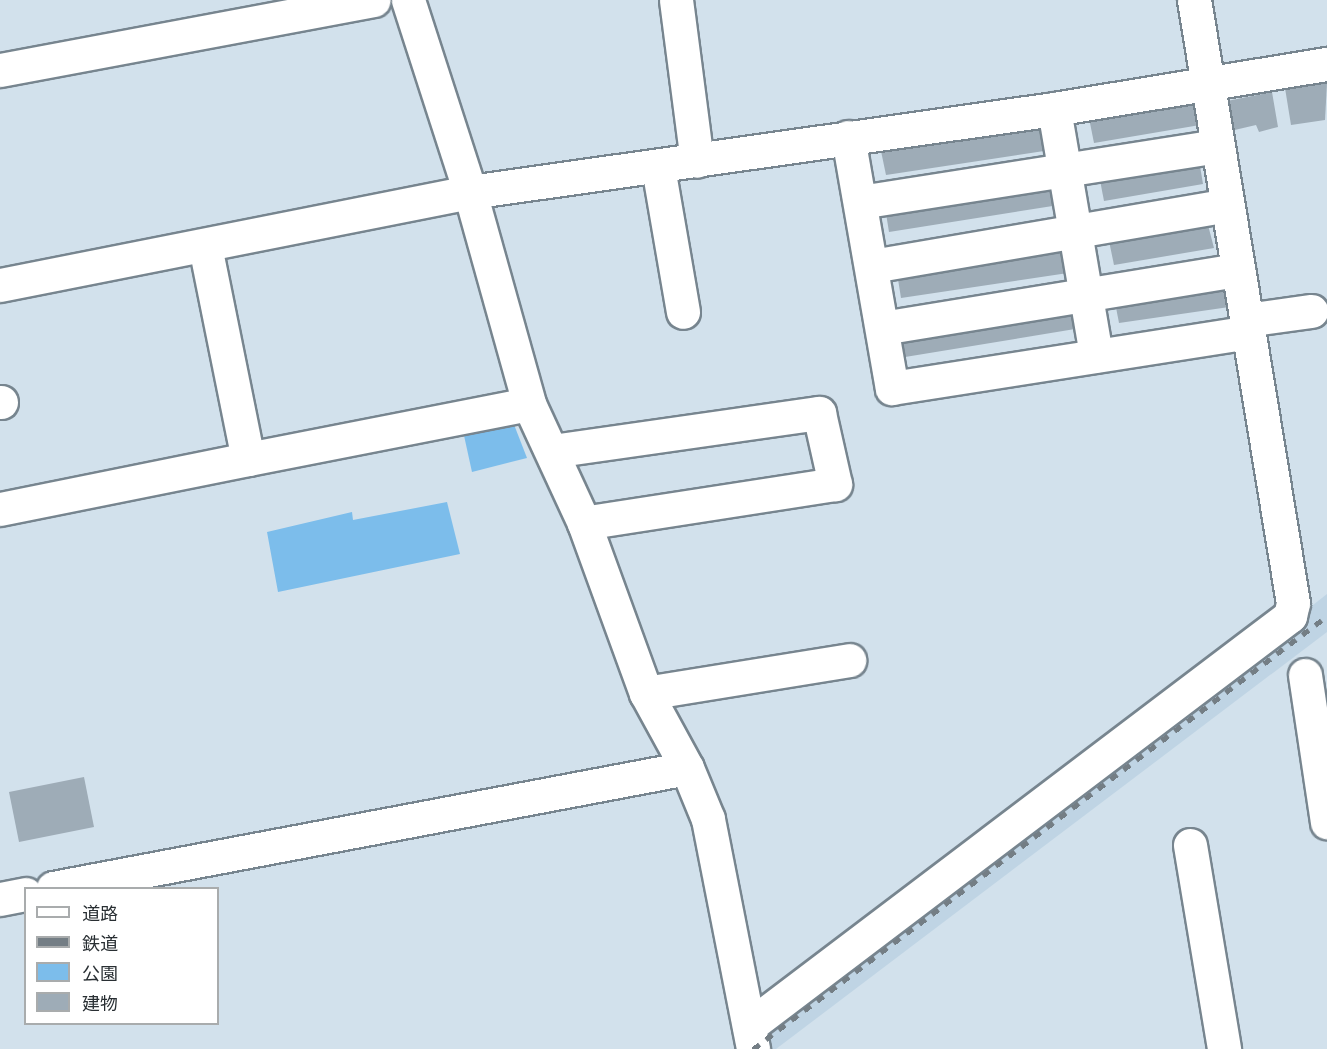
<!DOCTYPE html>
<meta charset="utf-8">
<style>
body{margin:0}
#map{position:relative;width:1327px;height:1049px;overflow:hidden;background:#d2e1ec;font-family:"Fira Sans Condensed","Noto Sans JP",sans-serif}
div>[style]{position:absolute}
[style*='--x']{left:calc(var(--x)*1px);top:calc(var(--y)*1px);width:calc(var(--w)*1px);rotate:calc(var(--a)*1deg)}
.built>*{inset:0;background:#bfd4e4}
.green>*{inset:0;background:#7cbdeb}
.building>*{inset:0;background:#9eacb7}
.roads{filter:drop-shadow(2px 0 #77858f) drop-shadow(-2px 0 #77858f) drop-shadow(0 2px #77858f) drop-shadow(0 -2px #77858f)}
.minor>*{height:33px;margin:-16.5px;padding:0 16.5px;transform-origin:16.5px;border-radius:16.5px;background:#fff}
.rail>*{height:4.5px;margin-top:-2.25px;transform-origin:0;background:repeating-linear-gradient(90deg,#747e85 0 8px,transparent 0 16px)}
span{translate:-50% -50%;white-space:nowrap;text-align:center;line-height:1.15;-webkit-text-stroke:6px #fff;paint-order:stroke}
.legend{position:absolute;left:24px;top:887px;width:195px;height:138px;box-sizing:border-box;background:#fff;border:2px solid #a9acad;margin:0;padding:8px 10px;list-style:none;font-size:18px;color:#292f33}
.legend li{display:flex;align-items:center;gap:12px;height:30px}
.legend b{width:30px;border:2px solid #a9acad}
</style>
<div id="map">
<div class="built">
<i style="clip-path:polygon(1327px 594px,1327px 632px,776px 1049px,760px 1049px,757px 1041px)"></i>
</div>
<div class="green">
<i style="clip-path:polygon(513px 422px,527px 458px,472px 472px,463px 431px)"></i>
<i style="clip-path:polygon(447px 502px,460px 554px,278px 592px,267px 532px,352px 512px,353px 520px)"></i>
</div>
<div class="building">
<i style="clip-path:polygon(1327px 83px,1325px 120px,1291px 125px,1285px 88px)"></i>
<i style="clip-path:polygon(1272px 92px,1278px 127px,1259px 132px,1256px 125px,1226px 132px,1222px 102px)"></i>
<i style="clip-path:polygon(1196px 104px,1200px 125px,1094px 143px,1089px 118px)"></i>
<i style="clip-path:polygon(1041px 127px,1044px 151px,886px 175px,881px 151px)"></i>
<i style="clip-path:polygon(1199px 160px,1203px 184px,1104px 201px,1099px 175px)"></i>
<i style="clip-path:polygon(1056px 181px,1059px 205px,889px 232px,885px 207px)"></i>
<i style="clip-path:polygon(1208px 225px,1214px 248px,1114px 265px,1109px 241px)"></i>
<i style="clip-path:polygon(1065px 249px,1068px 273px,901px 298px,897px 273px)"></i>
<i style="clip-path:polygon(1230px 280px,1236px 306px,1119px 323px,1114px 297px)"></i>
<i style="clip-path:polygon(1072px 306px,1075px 329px,899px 358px,894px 332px)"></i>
<i style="clip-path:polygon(84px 777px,94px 827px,19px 842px,9px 792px)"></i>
</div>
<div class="roads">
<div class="minor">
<i style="--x:408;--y:0;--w:202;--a:72.1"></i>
<i style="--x:470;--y:192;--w:220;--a:74.4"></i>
<i style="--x:529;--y:404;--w:131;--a:65.2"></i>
<i style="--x:584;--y:523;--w:181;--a:70"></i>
<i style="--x:646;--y:693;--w:85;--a:61.3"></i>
<i style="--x:687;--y:768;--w:55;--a:67.6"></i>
<i style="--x:708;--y:819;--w:234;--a:78.9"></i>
<i style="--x:676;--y:0;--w:162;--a:82.6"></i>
<i style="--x:0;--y:70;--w:380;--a:-10.6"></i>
<i style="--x:1054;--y:109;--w:250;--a:80.3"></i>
<i style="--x:848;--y:137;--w:255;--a:80.1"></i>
<i style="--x:892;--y:388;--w:360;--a:-8.9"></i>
<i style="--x:658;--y:167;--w:147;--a:80.2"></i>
<i style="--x:860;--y:202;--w:361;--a:-8.9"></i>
<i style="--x:205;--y:246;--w:217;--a:78.6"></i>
<i style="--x:248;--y:459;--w:286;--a:-11.1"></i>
<i style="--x:872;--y:266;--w:360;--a:-9.7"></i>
<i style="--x:0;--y:285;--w:479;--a:-11.2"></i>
<i style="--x:470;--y:192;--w:590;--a:-8.09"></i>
<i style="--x:1054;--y:109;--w:277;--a:-9.4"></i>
<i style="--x:1246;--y:320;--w:66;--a:-7.9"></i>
<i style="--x:882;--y:328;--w:361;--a:-9.3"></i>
<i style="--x:0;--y:402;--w:1;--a:0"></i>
<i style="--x:552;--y:451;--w:270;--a:-8.1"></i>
<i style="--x:819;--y:413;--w:73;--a:77.3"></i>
<i style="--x:835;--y:484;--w:254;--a:171.2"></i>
<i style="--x:0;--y:509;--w:253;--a:-11.4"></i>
<i style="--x:1305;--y:675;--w:149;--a:81.5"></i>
<i style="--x:646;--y:693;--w:206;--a:-9.2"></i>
<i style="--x:1190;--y:845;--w:207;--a:80.5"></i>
<i style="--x:53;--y:888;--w:645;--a:-10.72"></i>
<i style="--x:0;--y:899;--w:26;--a:-11"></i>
<i style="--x:749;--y:1026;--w:679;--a:-37.16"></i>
<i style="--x:1290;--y:616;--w:13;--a:-77"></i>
<i style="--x:1293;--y:603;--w:611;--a:-99.32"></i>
</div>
</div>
<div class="rail">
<i style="--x:753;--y:1049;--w:719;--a:-37.03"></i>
</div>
<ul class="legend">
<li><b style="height:8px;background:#fff"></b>道路</li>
<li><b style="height:8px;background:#747e85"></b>鉄道</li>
<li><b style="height:16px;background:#7cbdeb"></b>公園</li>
<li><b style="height:16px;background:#9eacb7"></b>建物</li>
</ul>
</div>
